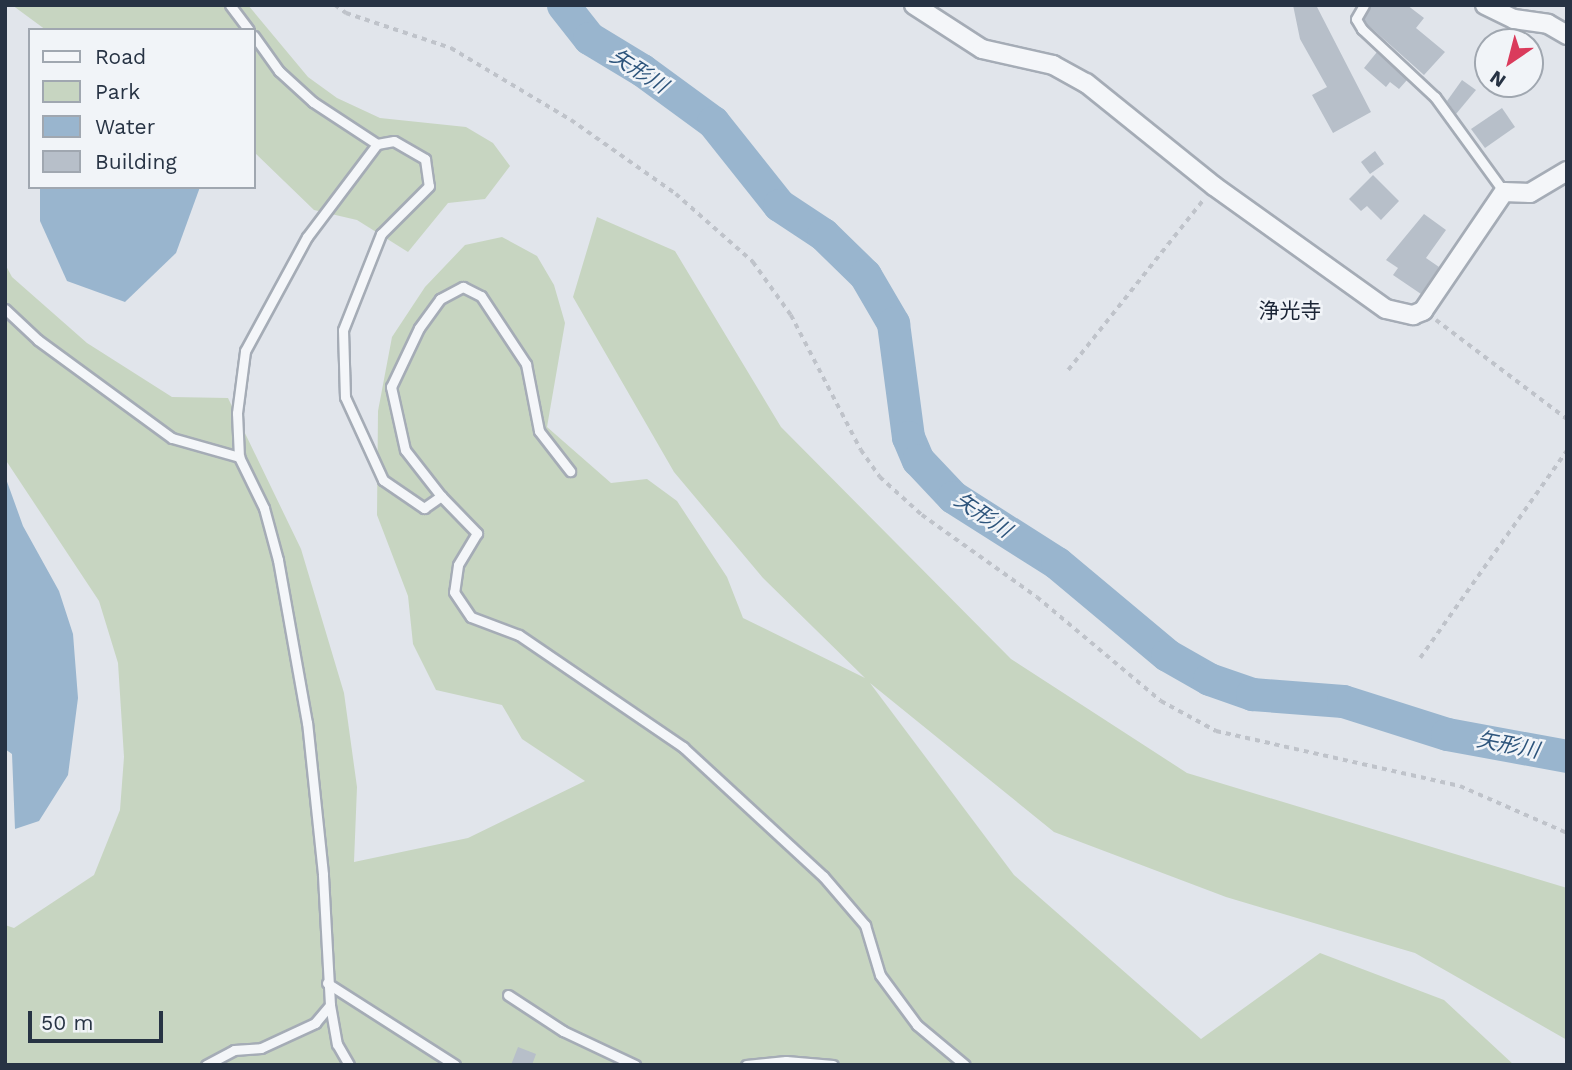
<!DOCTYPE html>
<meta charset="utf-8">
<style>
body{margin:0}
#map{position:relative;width:1572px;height:1070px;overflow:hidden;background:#e1e5eb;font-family:"Work Sans","Noto Sans JP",sans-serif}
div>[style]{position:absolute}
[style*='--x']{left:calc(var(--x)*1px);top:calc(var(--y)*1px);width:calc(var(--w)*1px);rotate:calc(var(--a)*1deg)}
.green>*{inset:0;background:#c7d5c1}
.water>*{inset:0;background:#99b5ce}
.river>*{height:33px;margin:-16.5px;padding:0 16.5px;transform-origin:16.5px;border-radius:16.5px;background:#99b5ce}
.building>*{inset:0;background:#b7bfc9}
.path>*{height:3.5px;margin-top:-1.75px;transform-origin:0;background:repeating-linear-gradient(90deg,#bfc3ca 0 5px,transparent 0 10px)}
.roads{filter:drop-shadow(2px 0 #a5acb6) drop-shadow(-2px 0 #a5acb6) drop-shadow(0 2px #a5acb6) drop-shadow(0 -2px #a5acb6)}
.service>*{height:9px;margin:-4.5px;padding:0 4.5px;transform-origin:4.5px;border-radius:4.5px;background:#f4f6f9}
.minor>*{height:18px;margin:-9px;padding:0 9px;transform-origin:9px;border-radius:9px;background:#f4f6f9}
span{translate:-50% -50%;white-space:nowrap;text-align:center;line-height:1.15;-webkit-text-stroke:5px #f1f4f8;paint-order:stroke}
.water-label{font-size:21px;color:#2e557c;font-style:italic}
.neighbourhood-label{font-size:21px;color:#1a2435}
.frame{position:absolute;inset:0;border:7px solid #273344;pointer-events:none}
.legend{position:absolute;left:28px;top:28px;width:228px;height:161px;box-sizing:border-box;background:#f1f4f8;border:2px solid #a0a7b0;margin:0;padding:9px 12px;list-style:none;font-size:21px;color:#273344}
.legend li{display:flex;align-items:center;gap:14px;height:35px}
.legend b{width:35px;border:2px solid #a0a7b0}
.north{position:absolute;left:1474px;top:28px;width:70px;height:70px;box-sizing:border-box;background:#f1f4f8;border:2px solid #a0a7b0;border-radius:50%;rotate:215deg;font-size:19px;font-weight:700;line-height:28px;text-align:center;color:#273344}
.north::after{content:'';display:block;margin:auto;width:24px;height:32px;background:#da3b5c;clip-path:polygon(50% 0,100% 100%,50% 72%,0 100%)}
.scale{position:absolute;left:28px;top:1011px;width:135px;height:32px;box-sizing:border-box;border:4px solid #273344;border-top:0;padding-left:9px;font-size:21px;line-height:24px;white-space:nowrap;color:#273344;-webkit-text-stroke:5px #f1f4f8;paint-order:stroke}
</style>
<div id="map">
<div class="green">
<i style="clip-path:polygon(12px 5px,248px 5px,308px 77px,337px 98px,380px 118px,466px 127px,493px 143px,510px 166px,485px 199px,448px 203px,408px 252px,357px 220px,314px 210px,254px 152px,254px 30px,46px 30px)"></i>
<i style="clip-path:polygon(597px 217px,675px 251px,781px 427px,1011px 659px,1187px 773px,1567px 888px,1567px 1040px,1415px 953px,1226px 897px,1054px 832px,870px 683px,1014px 875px,1201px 1039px,1320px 953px,1444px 1000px,1514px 1065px,5px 1065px,5px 925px,14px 928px,94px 875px,120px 810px,124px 757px,118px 663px,99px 601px,5px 459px,5px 264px,12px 277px,87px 343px,172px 397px,228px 398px,301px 549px,344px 693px,357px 787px,354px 862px,468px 838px,585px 781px,522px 739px,502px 705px,436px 690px,413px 644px,408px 596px,377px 515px,378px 411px,392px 337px,425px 287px,465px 245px,502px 237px,537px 256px,554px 285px,565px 323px,547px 427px,611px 483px,647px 479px,677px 501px,727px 577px,743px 618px,865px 678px,763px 578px,674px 472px,573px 297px)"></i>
</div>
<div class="water">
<i style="clip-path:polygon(40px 187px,200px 187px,176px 253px,125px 302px,67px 281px,40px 221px)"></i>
<i style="clip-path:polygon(5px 476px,23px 526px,59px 591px,73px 634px,78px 698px,68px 775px,39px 821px,15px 829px,12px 754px,5px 749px)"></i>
</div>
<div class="river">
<i style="--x:563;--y:5;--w:42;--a:51.8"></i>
<i style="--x:589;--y:38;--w:62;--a:31.1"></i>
<i style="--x:642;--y:70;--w:88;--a:36.2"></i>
<i style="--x:713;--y:122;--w:106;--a:51.5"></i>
<i style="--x:779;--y:205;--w:53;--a:33.4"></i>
<i style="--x:823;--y:234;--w:59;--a:44.3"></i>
<i style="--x:865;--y:275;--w:56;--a:59.7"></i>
<i style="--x:893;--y:323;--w:115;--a:82.5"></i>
<i style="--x:908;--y:437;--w:25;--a:67"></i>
<i style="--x:918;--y:460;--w:51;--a:46.6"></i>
<i style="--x:953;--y:497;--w:123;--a:32.4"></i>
<i style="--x:1057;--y:563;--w:143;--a:39.9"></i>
<i style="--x:1167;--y:655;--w:48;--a:29.7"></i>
<i style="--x:1209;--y:679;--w:46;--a:19.2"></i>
<i style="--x:1252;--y:694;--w:91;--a:4.4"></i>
<i style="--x:1343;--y:701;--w:109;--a:17.6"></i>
<i style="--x:1447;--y:734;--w:122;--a:10.4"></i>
</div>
<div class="building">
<i style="clip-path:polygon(1293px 5px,1316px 5px,1371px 112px,1333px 133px,1312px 95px,1327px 87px,1300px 39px)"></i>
<i style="clip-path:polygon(1371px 5px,1407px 5px,1424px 18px,1416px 28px,1445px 52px,1424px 75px,1368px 25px,1364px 19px)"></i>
<i style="clip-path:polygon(1377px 52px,1407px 80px,1399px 89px,1390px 82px,1386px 87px,1364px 68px)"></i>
<i style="clip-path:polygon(1462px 80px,1476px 90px,1456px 114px,1447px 101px)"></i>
<i style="clip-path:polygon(1502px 108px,1515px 127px,1485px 148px,1471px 129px)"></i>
<i style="clip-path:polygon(1375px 151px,1384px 164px,1370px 174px,1361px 162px)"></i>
<i style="clip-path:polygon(1373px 175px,1399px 201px,1381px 220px,1367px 206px,1361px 211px,1349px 199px)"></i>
<i style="clip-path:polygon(1424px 214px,1446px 230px,1426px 258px,1439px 267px,1421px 294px,1393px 275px,1398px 268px,1386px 260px)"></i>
<i style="clip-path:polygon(518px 1047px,536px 1054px,532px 1065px,511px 1065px)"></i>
</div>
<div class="path">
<i style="--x:335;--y:5;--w:14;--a:36"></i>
<i style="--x:346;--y:13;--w:111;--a:18.4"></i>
<i style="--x:451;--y:48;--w:140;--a:31"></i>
<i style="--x:571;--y:120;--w:128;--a:35.2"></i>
<i style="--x:676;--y:194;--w:103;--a:41.4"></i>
<i style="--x:753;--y:262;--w:65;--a:54.4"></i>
<i style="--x:791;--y:315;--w:152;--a:62.6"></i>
<i style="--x:861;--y:450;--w:33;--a:55"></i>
<i style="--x:880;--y:477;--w:57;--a:42.1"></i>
<i style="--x:922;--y:515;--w:141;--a:35.5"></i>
<i style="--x:1037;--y:597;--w:162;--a:40"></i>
<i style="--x:1161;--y:701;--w:63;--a:28.6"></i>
<i style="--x:1216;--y:731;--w:250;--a:12.7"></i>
<i style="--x:1460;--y:786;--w:117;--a:23.7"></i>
<i style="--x:1436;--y:320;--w:164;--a:37.1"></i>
<i style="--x:1068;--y:370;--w:218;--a:-51.5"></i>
<i style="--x:1420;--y:658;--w:255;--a:-54.7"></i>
</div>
<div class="roads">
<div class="service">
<i style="--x:230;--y:5;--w:31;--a:53"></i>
<i style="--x:1364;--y:5;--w:16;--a:120"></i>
<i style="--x:1356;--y:19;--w:12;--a:59"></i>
<i style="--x:1362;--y:29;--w:100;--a:43"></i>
<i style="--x:1435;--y:97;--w:117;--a:54"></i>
<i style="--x:254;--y:36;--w:43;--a:54.5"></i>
<i style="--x:279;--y:71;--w:46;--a:42.4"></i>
<i style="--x:313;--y:102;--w:77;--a:33.3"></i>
<i style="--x:5;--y:309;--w:45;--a:43.2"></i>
<i style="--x:38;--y:340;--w:166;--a:36.2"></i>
<i style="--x:172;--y:438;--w:70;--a:15.8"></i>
<i style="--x:441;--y:496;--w:52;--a:45.8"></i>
<i style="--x:477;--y:533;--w:37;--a:121"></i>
<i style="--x:458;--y:565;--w:27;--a:98"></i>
<i style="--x:454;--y:592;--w:30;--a:56"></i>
<i style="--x:471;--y:617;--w:51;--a:20.6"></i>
<i style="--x:519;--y:635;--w:199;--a:34.3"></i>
<i style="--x:683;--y:747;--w:190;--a:42.7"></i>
<i style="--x:823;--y:876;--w:65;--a:49.4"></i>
<i style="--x:865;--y:925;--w:52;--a:73.3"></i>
<i style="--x:880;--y:975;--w:62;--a:53.5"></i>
<i style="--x:917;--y:1025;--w:62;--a:39.8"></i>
<i style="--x:327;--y:983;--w:152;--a:32.6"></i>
<i style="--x:508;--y:995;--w:66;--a:33.2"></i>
<i style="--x:563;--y:1031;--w:80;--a:25.3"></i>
<i style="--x:330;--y:1005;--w:40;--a:80"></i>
<i style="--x:337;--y:1044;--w:24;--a:60"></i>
<i style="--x:206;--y:1065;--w:32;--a:-28"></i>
<i style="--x:234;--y:1050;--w:27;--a:-4"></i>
<i style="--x:261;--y:1048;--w:60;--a:-24.8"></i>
<i style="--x:315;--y:1023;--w:23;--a:-50"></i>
<i style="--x:330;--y:1005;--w:131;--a:-93.1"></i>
<i style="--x:323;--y:874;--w:152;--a:-96"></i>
<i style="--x:307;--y:723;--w:166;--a:-100.1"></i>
<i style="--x:278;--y:560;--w:54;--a:-105.1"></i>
<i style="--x:264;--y:508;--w:57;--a:-116.1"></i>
<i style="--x:239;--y:457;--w:44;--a:-92.6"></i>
<i style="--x:237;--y:413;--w:63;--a:-82.6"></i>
<i style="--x:245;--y:351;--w:130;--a:-61.5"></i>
<i style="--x:307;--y:237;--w:116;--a:-53"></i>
<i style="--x:377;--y:144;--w:17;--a:-10"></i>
<i style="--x:394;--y:141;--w:36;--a:30"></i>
<i style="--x:425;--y:159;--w:27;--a:82"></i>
<i style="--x:429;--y:186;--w:68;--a:135"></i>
<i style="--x:381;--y:234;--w:103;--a:111.6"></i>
<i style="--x:343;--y:330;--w:67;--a:88.3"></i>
<i style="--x:345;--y:397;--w:91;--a:65.4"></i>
<i style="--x:383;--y:480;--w:50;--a:34.3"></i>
<i style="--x:424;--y:508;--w:21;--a:-35"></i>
<i style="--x:441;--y:496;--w:58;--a:-128"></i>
<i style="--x:405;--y:450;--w:65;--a:-102.5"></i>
<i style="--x:391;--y:387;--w:65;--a:-64.6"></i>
<i style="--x:419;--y:328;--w:36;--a:-54"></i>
<i style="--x:440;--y:299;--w:26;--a:-28"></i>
<i style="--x:463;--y:287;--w:20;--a:27"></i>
<i style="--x:481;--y:296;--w:82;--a:56.5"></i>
<i style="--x:526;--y:364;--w:68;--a:79"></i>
<i style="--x:539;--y:431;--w:51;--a:52.2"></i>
<i style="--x:746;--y:1065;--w:40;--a:-5.7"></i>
<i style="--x:786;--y:1061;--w:47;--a:4.9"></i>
</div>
<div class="minor">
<i style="--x:914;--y:5;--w:81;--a:32.9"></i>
<i style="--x:982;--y:49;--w:73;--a:12.7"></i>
<i style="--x:1053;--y:65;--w:38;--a:29"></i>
<i style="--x:1086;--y:83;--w:164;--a:38.8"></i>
<i style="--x:1214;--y:186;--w:211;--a:35.6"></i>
<i style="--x:1386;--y:309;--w:28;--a:13"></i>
<i style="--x:1413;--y:315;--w:11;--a:-22"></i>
<i style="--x:1423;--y:311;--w:144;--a:-55.8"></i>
<i style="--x:1504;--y:192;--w:26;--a:2"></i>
<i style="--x:1530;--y:193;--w:43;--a:-30.7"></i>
<i style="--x:1485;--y:5;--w:32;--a:26"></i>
<i style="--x:1514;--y:19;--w:34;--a:8"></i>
<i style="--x:1548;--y:24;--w:22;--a:30"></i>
</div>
</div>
<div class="water-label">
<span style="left:639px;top:71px;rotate:33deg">矢形川</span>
<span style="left:983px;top:515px;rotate:34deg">矢形川</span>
<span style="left:1508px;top:745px;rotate:11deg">矢形川</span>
</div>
<div class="neighbourhood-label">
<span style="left:1290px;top:311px">浄光寺</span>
</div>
<div class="frame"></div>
<ul class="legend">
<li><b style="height:9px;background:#f4f6f9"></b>Road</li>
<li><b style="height:19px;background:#c7d5c1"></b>Park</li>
<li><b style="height:19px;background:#99b5ce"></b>Water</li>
<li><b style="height:19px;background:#b7bfc9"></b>Building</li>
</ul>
<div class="north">N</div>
<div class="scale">50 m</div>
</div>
